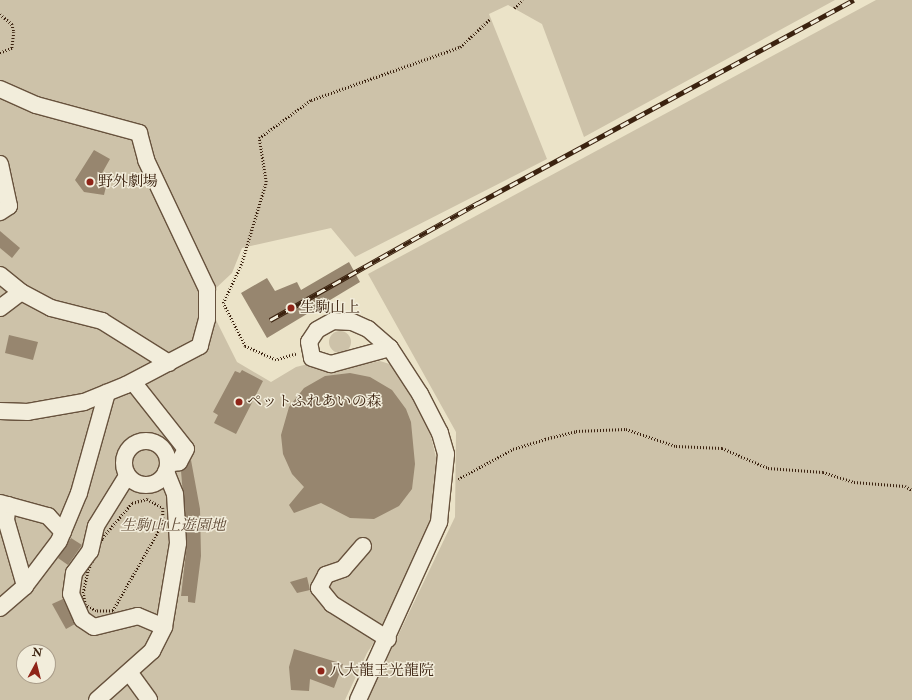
<!DOCTYPE html>
<meta charset="utf-8">
<style>
body{margin:0}
#map{position:relative;width:912px;height:700px;overflow:hidden;background:#ebe3c8;font-family:"IM FELL Double Pica","Noto Serif JP",serif}
div>[style]{position:absolute}
[style*='--x']{left:calc(var(--x)*1px);top:calc(var(--y)*1px);width:calc(var(--w)*1px);rotate:calc(var(--a)*1deg)}
.green>*{inset:0;background:#cdc2a9}
.round{border-radius:50%}
.building>*{inset:0;background:#97866f}
.path>*{height:2.5px;margin-top:-1.25px;transform-origin:0;background:repeating-linear-gradient(90deg,#3b220f 0 1px,transparent 0 3px)}
.roads{filter:drop-shadow(1px 0 #67523d) drop-shadow(-1px 0 #67523d) drop-shadow(0 1px #67523d) drop-shadow(0 -1px #67523d)}
.minor>*{height:16px;margin:-8px;padding:0 8px;transform-origin:8px;border-radius:8px;background:#f2eddb}
.minor>.ring{margin:-8px;padding:0;box-sizing:content-box;background:none;border:16px solid #f2eddb;border-radius:50%}
.rail>*{height:4.5px;margin-top:-2.25px;transform-origin:0;background:repeating-linear-gradient(90deg,#f2eddb 0 9px,#3b220f 0 18px);box-sizing:border-box;border-block:1px solid #3b220f}
.dots>*{width:11px;height:11px;translate:-50% -50%;box-sizing:border-box;border:2px solid #f2eddb;border-radius:50%}
span{translate:-50% -50%;white-space:nowrap;text-align:center;line-height:1.15;-webkit-text-stroke:3px #f2eddb;paint-order:stroke}
.poi-label{font-size:15px;color:#3b220f}
.left{translate:0 -50%;text-align:left}
.park-label{font-size:15px;color:#604a36;font-style:italic}
.north{position:absolute;left:16px;top:644px;width:40px;height:40px;box-sizing:border-box;background:#f2eddb;border:1px solid #a99c89;border-radius:50%;rotate:7deg;font-size:11px;font-weight:700;line-height:16px;text-align:center;color:#3b220f}
.north::after{content:'';display:block;margin:auto;width:14px;height:18px;background:#8f2418;clip-path:polygon(50% 0,100% 100%,50% 72%,0 100%)}
</style>
<div id="map">
<div class="green">
<i style="clip-path:polygon(evenodd,0 0,835px 0,584px 137px,542px 24px,508px 5px,489px 14px,547px 159px,355px 257px,331px 228px,242px 248px,232px 273px,215px 289px,212px 312px,237px 362px,271px 382px,296px 367px,312px 363px,327px 372px,380px 361px,396px 366px,430px 432px,437px 462px,431px 526px,390px 618px,367px 653px,345px 700px,0 700px,0 0,24px 652px,48px 652px,48px 676px,24px 676px,24px 652px)"></i>
<i style="clip-path:polygon(876px 0,912px 0,912px 700px,367px 700px,455px 517px,456px 432px,368px 274px)"></i>
<i class="round" style="left:329px;top:331px;width:22px;height:22px"></i>
</div>
<div class="building">
<i style="clip-path:polygon(94px 150px,110px 159px,101px 175px,108px 178px,104px 195px,84px 192px,75px 180px)"></i>
<i style="clip-path:polygon(0 231px,20px 248px,12px 258px,0 248px)"></i>
<i style="clip-path:polygon(349px 262px,360px 282px,267px 338px,241px 293px,267px 278px,275px 291px,297px 282px,301px 290px)"></i>
<i style="clip-path:polygon(9px 335px,38px 342px,33px 360px,5px 353px)"></i>
<i style="clip-path:polygon(242px 370px,263px 381px,236px 434px,214px 423px,218px 415px,213px 412px,235px 371px,240px 373px)"></i>
<i style="clip-path:polygon(350px 373px,370px 377px,392px 390px,406px 409px,411px 422px,415px 464px,412px 489px,399px 506px,374px 519px,350px 518px,321px 503px,294px 513px,289px 505px,304px 487px,292px 474px,283px 454px,281px 435px,289px 407px,304px 388px,325px 376px)"></i>
<i style="clip-path:polygon(191px 460px,200px 509px,201px 556px,195px 603px,188px 602px,188px 596px,181px 596px,187px 543px,181px 471px)"></i>
<i style="clip-path:polygon(71px 538px,82px 545px,68px 565px,58px 558px)"></i>
<i style="clip-path:polygon(307px 577px,310px 590px,297px 593px,290px 582px)"></i>
<i style="clip-path:polygon(63px 599px,75px 624px,66px 629px,52px 604px)"></i>
<i style="clip-path:polygon(294px 649px,343px 664px,334px 688px,310px 679px,309px 691px,291px 690px,289px 667px)"></i>
</div>
<div class="path">
<i style="--x:514;--y:8;--w:12;--a:-42"></i>
<i style="--x:0;--y:14;--w:16;--a:40"></i>
<i style="--x:12;--y:24;--w:8;--a:76"></i>
<i style="--x:14;--y:32;--w:16;--a:97"></i>
<i style="--x:12;--y:48;--w:13;--a:157"></i>
<i style="--x:296;--y:354;--w:21;--a:163"></i>
<i style="--x:276;--y:360;--w:34;--a:-156"></i>
<i style="--x:245;--y:346;--w:48;--a:-117.1"></i>
<i style="--x:223;--y:303;--w:42;--a:-64.7"></i>
<i style="--x:241;--y:265;--w:87;--a:-73.2"></i>
<i style="--x:266;--y:182;--w:45;--a:-99"></i>
<i style="--x:259;--y:138;--w:64;--a:-36.2"></i>
<i style="--x:311;--y:100;--w:158;--a:-19.6"></i>
<i style="--x:460;--y:47;--w:42;--a:-43.1"></i>
<i style="--x:458;--y:479;--w:63;--a:-28.6"></i>
<i style="--x:513;--y:449;--w:34;--a:-17"></i>
<i style="--x:545;--y:439;--w:32;--a:-14"></i>
<i style="--x:576;--y:431;--w:50;--a:-2.3"></i>
<i style="--x:626;--y:429;--w:53;--a:18.8"></i>
<i style="--x:676;--y:446;--w:46;--a:2.5"></i>
<i style="--x:722;--y:448;--w:50;--a:23.5"></i>
<i style="--x:768;--y:468;--w:55;--a:4.2"></i>
<i style="--x:823;--y:472;--w:33;--a:18"></i>
<i style="--x:854;--y:482;--w:51;--a:4.5"></i>
<i style="--x:905;--y:486;--w:8;--a:30"></i>
<i style="--x:147;--y:499;--w:18;--a:29"></i>
<i style="--x:163;--y:508;--w:16;--a:90"></i>
<i style="--x:163;--y:524;--w:100;--a:119.9"></i>
<i style="--x:113;--y:611;--w:17;--a:180"></i>
<i style="--x:96;--y:611;--w:13;--a:-151"></i>
<i style="--x:85;--y:605;--w:12;--a:-99"></i>
<i style="--x:83;--y:593;--w:24;--a:-78"></i>
<i style="--x:88;--y:570;--w:35;--a:-66"></i>
<i style="--x:102;--y:538;--w:46;--a:-49.4"></i>
<i style="--x:132;--y:503;--w:16;--a:-15"></i>
</div>
<div class="roads">
<div class="minor">
<i style="--x:0;--y:89;--w:39;--a:24"></i>
<i style="--x:36;--y:105;--w:107;--a:15.2"></i>
<i style="--x:139;--y:133;--w:28;--a:75"></i>
<i style="--x:146;--y:160;--w:143;--a:64.7"></i>
<i style="--x:207;--y:289;--w:30;--a:90"></i>
<i style="--x:207;--y:319;--w:28;--a:105"></i>
<i style="--x:200;--y:346;--w:84;--a:152.2"></i>
<i style="--x:126;--y:385;--w:45;--a:158"></i>
<i style="--x:84;--y:402;--w:57;--a:169.9"></i>
<i style="--x:28;--y:412;--w:28;--a:-178"></i>
<i style="--x:0;--y:164;--w:43;--a:77.9"></i>
<i style="--x:9;--y:206;--w:11;--a:146"></i>
<i style="--x:0;--y:275;--w:27;--a:39"></i>
<i style="--x:21;--y:292;--w:34;--a:28"></i>
<i style="--x:51;--y:308;--w:53;--a:14.3"></i>
<i style="--x:102;--y:321;--w:79;--a:32.1"></i>
<i style="--x:0;--y:308;--w:26;--a:-37"></i>
<i style="--x:133;--y:382;--w:85;--a:51.7"></i>
<i style="--x:186;--y:449;--w:15;--a:118"></i>
<i style="--x:179;--y:462;--w:11;--a:170"></i>
<i class="ring" style="left:124px;top:441px;width:28px;height:28px"></i>
<i style="--x:127;--y:476;--w:59;--a:121.8"></i>
<i style="--x:96;--y:526;--w:26;--a:103"></i>
<i style="--x:90;--y:551;--w:27;--a:126"></i>
<i style="--x:74;--y:573;--w:21;--a:98"></i>
<i style="--x:71;--y:594;--w:27;--a:66"></i>
<i style="--x:82;--y:619;--w:14;--a:34"></i>
<i style="--x:94;--y:627;--w:45;--a:-14"></i>
<i style="--x:138;--y:616;--w:28;--a:23"></i>
<i style="--x:164;--y:627;--w:85;--a:-80.5"></i>
<i style="--x:178;--y:543;--w:49;--a:-93.5"></i>
<i style="--x:175;--y:494;--w:24;--a:-112"></i>
<i style="--x:0;--y:503;--w:50;--a:15.2"></i>
<i style="--x:48;--y:516;--w:22;--a:47"></i>
<i style="--x:8;--y:505;--w:15;--a:98"></i>
<i style="--x:6;--y:520;--w:69;--a:73.9"></i>
<i style="--x:363;--y:546;--w:30;--a:131"></i>
<i style="--x:343;--y:569;--w:18;--a:161"></i>
<i style="--x:326;--y:575;--w:15;--a:118"></i>
<i style="--x:319;--y:588;--w:21;--a:51"></i>
<i style="--x:332;--y:604;--w:66;--a:32"></i>
<i style="--x:0;--y:608;--w:33;--a:-41"></i>
<i style="--x:25;--y:586;--w:56;--a:-52.9"></i>
<i style="--x:59;--y:541;--w:52;--a:-67.4"></i>
<i style="--x:79;--y:493;--w:104;--a:-74.4"></i>
<i style="--x:129;--y:672;--w:34;--a:54"></i>
<i style="--x:97;--y:700;--w:74;--a:-41.7"></i>
<i style="--x:152;--y:651;--w:27;--a:-63"></i>
<i style="--x:358;--y:700;--w:196;--a:-65.5"></i>
<i style="--x:439;--y:522;--w:68;--a:-84.1"></i>
<i style="--x:446;--y:454;--w:22;--a:-106"></i>
<i style="--x:440;--y:433;--w:44;--a:-117.1"></i>
<i style="--x:420;--y:394;--w:55;--a:-123.1"></i>
<i style="--x:390;--y:348;--w:29;--a:-139"></i>
<i style="--x:368;--y:329;--w:17;--a:-156"></i>
<i style="--x:352;--y:322;--w:19;--a:-177"></i>
<i style="--x:333;--y:321;--w:18;--a:151"></i>
<i style="--x:317;--y:330;--w:14;--a:124"></i>
<i style="--x:309;--y:342;--w:16;--a:79"></i>
<i style="--x:312;--y:358;--w:20;--a:18"></i>
<i style="--x:331;--y:364;--w:61;--a:-15.2"></i>
</div>
</div>
<div class="rail">
<i style="--x:270;--y:320;--w:239;--a:-29.4"></i>
<i style="--x:478;--y:203;--w:427;--a:-28.4"></i>
</div>
<div class="dots">
<i style="left:90px;top:182px;background:#8f2418"></i>
<i style="left:291px;top:308px;background:#8f2418"></i>
<i style="left:239px;top:402px;background:#8f2418"></i>
<i style="left:321px;top:671px;background:#8f2418"></i>
</div>
<div class="poi-label">
<span class="left" style="left:98px;top:182px">野外劇場</span>
<span class="left" style="left:300px;top:308px">生駒山上</span>
<span class="left" style="left:247px;top:402px">ペットふれあいの森</span>
<span class="left" style="left:329px;top:671px">八大龍王光龍院</span>
</div>
<div class="park-label">
<span style="left:173px;top:526px">生駒山上遊園地</span>
</div>
<div class="north">N</div>
</div>
